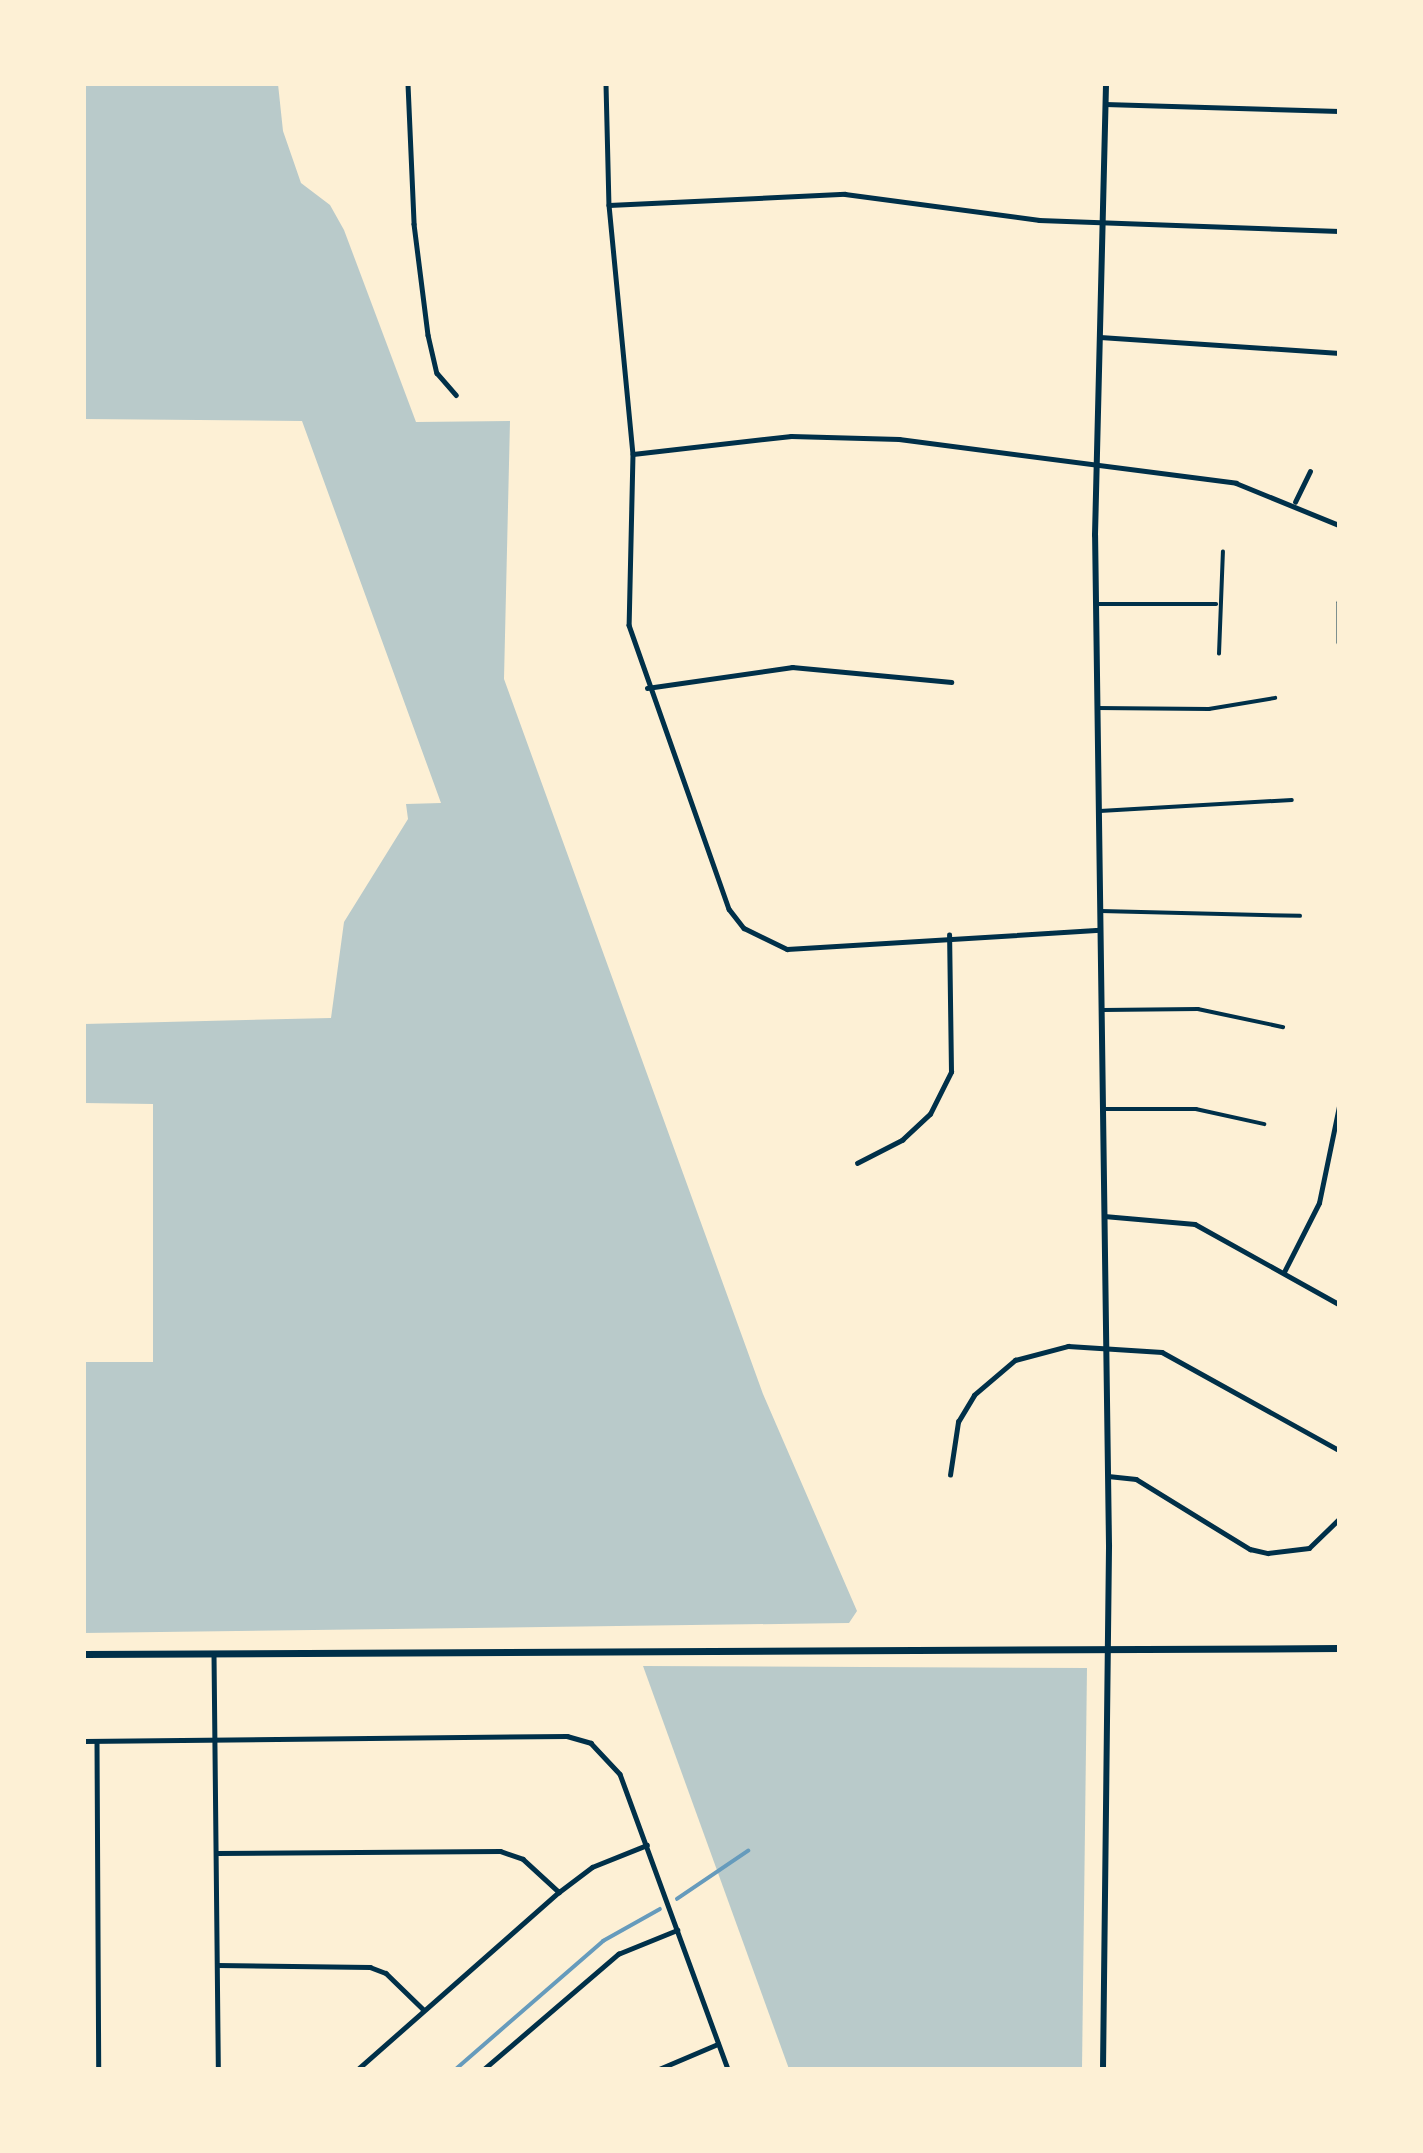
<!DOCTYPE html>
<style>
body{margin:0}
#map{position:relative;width:1423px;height:2153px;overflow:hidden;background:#fdf0d5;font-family:"Golos Text",sans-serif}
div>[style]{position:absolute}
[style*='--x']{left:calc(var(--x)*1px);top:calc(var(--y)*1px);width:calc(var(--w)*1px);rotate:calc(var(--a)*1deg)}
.green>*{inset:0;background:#b9caca}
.stream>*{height:3.5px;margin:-1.75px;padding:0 1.75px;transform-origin:1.75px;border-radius:1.75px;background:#669bbc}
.pedestrian>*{height:3.5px;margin:-1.75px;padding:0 1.75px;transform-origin:1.75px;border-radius:1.75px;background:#003049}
.minor>*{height:4.5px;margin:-2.25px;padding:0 2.25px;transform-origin:2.25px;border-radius:2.25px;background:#003049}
.tertiary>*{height:6px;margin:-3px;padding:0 3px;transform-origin:3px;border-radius:3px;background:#003049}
.secondary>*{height:7px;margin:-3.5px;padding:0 3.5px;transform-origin:3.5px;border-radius:3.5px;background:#003049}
span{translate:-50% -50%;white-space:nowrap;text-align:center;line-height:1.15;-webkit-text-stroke:7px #fdf0d5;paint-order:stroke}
.frame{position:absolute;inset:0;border:86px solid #fdf0d5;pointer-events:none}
</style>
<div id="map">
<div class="green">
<i style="clip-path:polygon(84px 84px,278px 84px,283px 131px,301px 183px,330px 205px,344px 230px,416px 422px,510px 421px,504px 679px,763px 1394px,857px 1611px,849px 1623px,84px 1633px,84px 1362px,153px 1362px,153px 1104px,84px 1103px,84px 1024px,331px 1018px,344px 922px,408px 819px,406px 804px,441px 803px,302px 421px,84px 419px)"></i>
<i style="clip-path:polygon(643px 1666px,1087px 1668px,1082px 2069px,789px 2069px)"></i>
</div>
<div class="stream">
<i style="--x:677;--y:1899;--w:86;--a:-34.1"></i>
<i style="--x:456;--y:2069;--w:195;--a:-41"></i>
<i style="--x:603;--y:1941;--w:65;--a:-29.3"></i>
</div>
<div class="pedestrian">
<i style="--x:1097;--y:604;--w:119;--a:0"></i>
<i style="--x:1219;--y:654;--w:102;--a:-87.8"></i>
<i style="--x:1097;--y:708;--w:112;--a:0.5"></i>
<i style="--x:1209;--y:709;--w:67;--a:-9.5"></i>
<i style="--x:1100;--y:811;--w:192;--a:-3.3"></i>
<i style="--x:1101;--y:911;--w:199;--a:1.4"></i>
<i style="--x:1103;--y:1010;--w:95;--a:-0.6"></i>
<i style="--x:1198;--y:1009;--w:87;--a:12"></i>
<i style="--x:1104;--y:1109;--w:92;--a:0"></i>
<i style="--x:1196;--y:1109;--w:70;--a:12.4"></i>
</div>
<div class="minor">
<i style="--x:408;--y:84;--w:140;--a:87.5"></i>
<i style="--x:414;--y:224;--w:112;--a:82.8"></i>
<i style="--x:428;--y:335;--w:39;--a:77"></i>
<i style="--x:437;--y:373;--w:29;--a:49"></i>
<i style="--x:606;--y:84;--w:121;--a:88.6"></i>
<i style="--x:609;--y:205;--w:250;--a:84.5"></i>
<i style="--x:633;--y:454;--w:171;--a:91.3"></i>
<i style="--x:629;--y:625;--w:301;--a:70.6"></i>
<i style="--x:729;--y:909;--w:24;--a:52"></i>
<i style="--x:744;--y:928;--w:48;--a:26"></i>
<i style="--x:787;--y:949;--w:313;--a:-3.5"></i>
<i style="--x:1105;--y:104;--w:234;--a:1.7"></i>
<i style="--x:609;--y:205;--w:236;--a:-2.7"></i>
<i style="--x:845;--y:194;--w:196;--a:7.6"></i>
<i style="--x:1039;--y:220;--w:300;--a:2.1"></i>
<i style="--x:1100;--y:337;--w:240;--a:3.8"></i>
<i style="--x:633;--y:454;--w:159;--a:-6.5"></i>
<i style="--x:791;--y:436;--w:108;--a:1.6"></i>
<i style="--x:899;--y:439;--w:340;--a:7.4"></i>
<i style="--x:1236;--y:483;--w:111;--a:22.2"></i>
<i style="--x:1295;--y:502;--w:34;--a:-64"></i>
<i style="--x:1339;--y:602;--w:40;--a:90"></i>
<i style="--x:647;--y:688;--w:147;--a:-8.2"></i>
<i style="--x:792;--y:667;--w:160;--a:5.4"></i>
<i style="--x:857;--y:1163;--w:51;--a:-27.1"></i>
<i style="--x:902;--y:1140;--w:38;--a:-43"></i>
<i style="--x:930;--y:1114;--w:47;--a:-63.4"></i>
<i style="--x:951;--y:1072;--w:137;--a:-90.8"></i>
<i style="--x:1104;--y:1216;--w:91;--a:5"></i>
<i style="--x:1195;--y:1224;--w:165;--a:29.1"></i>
<i style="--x:1284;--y:1272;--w:77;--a:-63.1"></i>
<i style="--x:1319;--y:1203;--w:99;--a:-78.3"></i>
<i style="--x:950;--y:1475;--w:54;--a:-81.4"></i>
<i style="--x:958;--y:1422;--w:31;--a:-59"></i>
<i style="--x:974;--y:1395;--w:54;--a:-40.5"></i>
<i style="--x:1015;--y:1360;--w:55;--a:-14.8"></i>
<i style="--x:1068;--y:1346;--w:94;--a:3.7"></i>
<i style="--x:1162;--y:1352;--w:202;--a:29"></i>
<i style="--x:1108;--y:1476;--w:28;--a:6"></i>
<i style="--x:1136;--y:1479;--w:134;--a:31.6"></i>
<i style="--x:1250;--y:1549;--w:18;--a:13"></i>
<i style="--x:1268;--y:1553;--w:41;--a:-7"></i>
<i style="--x:1309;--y:1548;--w:42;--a:-44"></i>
<i style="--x:214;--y:1654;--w:415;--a:89.4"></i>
<i style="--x:84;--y:1741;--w:483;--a:-0.6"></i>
<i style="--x:567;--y:1736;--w:25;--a:16"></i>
<i style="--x:591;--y:1743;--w:42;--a:46.9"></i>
<i style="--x:620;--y:1774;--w:314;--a:69.9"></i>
<i style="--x:97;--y:1741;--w:328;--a:89.7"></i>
<i style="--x:216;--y:1853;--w:284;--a:-0.4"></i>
<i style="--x:500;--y:1851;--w:24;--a:19"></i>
<i style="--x:523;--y:1859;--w:49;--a:42.5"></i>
<i style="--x:217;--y:1965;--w:153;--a:0.7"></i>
<i style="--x:370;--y:1967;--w:17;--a:21"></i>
<i style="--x:386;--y:1973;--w:53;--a:44.2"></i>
<i style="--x:358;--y:2069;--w:268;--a:-41.4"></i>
<i style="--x:559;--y:1892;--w:41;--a:-37.1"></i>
<i style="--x:592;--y:1867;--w:59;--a:-21.8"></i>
<i style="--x:484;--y:2069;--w:177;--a:-40.6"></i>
<i style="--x:618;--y:1954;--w:64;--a:-22.1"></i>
<i style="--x:659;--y:2069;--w:64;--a:-23"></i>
</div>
<div class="tertiary">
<i style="--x:1103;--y:2069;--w:524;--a:-89.34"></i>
<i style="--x:1109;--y:1545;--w:1010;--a:-90.79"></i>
<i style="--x:1095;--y:535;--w:451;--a:-88.6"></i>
</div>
<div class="secondary">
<i style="--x:84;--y:1654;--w:1255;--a:-0.27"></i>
</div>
<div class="frame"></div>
</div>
